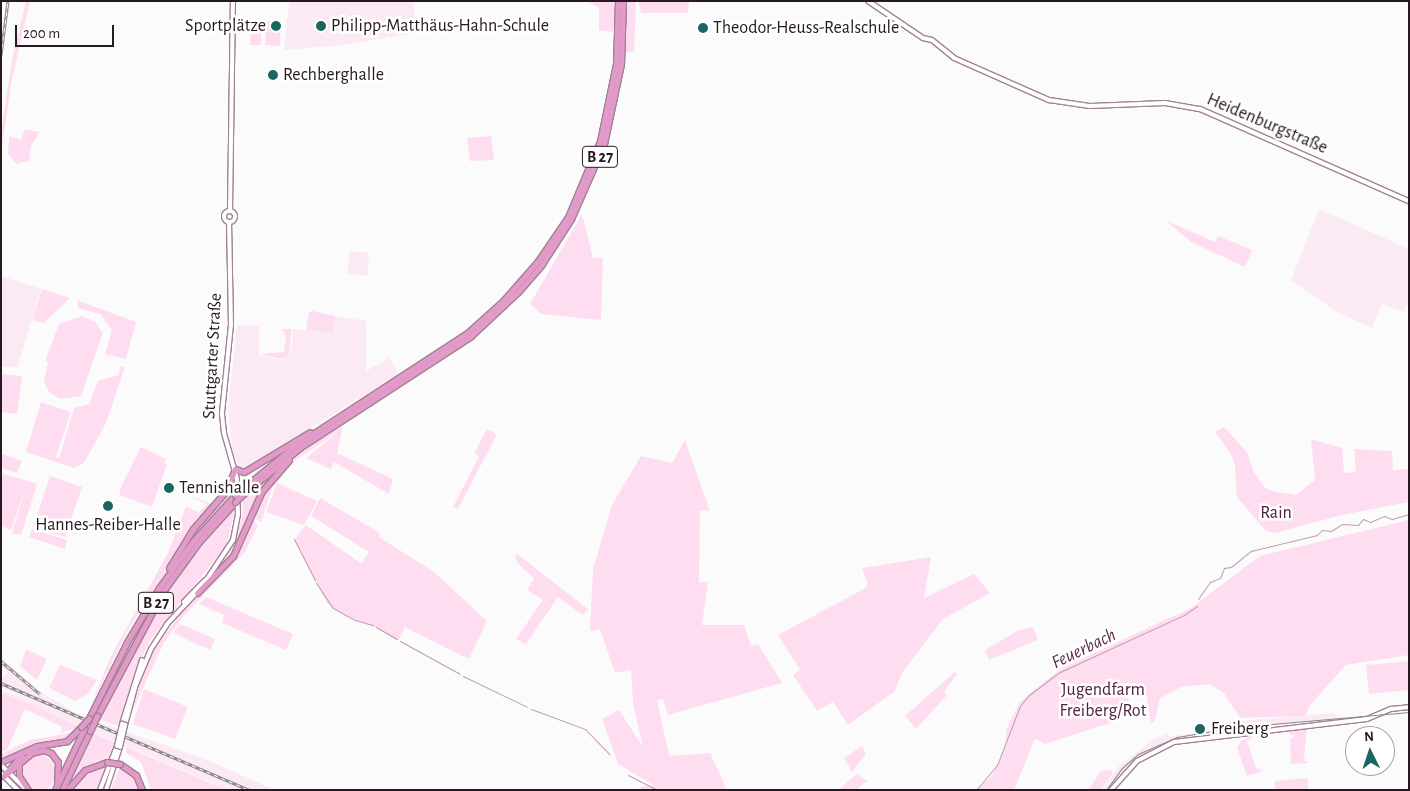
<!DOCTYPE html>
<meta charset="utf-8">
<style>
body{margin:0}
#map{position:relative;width:1410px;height:791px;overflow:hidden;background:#fbfbfb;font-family:"Alegreya Sans",sans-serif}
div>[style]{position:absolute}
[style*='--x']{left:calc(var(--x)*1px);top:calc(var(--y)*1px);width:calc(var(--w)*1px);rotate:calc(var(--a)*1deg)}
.built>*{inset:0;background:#fbeaf4}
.green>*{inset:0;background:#ffddf1}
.round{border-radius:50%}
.stream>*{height:1px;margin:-0.5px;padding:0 0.5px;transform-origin:0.5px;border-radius:0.5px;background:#c09bb1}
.roads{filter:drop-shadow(1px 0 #a28195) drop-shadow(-1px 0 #a28195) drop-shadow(0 1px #a28195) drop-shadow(0 -1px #a28195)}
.secondary>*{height:4px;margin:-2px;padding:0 2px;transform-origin:2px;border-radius:2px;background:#fff}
.secondary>.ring{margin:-2px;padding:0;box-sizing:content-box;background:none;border:4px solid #fff;border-radius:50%}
.highway>*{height:5px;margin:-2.5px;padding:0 2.5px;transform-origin:2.5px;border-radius:2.5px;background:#e29ac8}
.tram>*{height:1px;margin:-0.5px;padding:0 0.5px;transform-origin:0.5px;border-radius:0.5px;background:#8e888c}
.rail>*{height:3px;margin-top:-1.5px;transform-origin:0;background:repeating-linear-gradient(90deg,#fff 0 4px,#8e888c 0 8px);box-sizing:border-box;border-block:1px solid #8e888c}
.bridges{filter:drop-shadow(1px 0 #a28195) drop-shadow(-1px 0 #a28195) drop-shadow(0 1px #a28195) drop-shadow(0 -1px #a28195)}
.secondary-bridge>*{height:4px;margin:-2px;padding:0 2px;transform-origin:2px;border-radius:2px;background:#fff}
.highway-bridge>*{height:5px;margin:-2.5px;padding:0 2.5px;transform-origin:2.5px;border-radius:2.5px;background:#e29ac8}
.dots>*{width:14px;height:14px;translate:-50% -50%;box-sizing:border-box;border:2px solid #fff;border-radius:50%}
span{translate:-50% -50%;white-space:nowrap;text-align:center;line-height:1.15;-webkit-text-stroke:5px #fff;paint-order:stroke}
.shield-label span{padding:1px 4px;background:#fff;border:1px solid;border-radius:4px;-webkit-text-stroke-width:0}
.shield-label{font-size:16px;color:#261921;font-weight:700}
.poi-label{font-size:18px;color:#261921}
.right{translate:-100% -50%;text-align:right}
.left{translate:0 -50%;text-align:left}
.street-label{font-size:18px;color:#261921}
.park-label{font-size:18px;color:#512141}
.water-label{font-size:19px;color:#5c2b4c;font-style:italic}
.frame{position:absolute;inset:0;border:2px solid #261921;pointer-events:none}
.north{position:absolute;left:1345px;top:726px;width:50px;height:50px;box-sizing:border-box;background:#fff;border:1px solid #a8a3a6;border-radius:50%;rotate:356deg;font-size:14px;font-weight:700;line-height:20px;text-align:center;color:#261921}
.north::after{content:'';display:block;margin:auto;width:18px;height:22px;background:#1a6662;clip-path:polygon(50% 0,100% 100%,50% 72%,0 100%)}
.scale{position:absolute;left:15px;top:25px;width:99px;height:22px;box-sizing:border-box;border:2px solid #261921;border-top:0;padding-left:6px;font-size:15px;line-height:18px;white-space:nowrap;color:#261921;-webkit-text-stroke:4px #fff;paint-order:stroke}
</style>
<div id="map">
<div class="built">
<i style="clip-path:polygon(289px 1px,414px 1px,415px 33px,343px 45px,284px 50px)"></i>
<i style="clip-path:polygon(1319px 209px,1409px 249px,1409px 301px,1403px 312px,1382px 304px,1372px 328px,1335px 311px,1291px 280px)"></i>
<i style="clip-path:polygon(350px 251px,369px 253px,368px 276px,347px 273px)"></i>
<i style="clip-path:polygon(1px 276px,41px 289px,17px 368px,1px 366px)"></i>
<i style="clip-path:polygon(335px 316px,366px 321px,366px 371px,389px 358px,399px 374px,246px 468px,238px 467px,232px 447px,228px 407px,237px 325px,259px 326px,259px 355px,281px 360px,291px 354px,293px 329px,333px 333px)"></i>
<i style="clip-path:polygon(1px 658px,36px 689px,83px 717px,208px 760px,275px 790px,229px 790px,1px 693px,1px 690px,36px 702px,1px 687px,1px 679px,8px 672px,1px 665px)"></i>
<i style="clip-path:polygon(1335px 713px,1337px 720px,1271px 726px,1228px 727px,1239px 725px,1240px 721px)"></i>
<i style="clip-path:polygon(1226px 727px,1226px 730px,1182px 737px,1155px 747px,1129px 764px,1108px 790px,1102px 790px,1119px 766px,1153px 740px,1166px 734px,1171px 737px)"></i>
</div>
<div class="green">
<i style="clip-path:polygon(26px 1px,30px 1px,12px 79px,1px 154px,1px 131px,13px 55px)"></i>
<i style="clip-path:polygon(586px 1px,614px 1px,614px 32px,599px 30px,599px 8px)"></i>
<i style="clip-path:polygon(625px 1px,636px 1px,634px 52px,625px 52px)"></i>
<i style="clip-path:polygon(638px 1px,689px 1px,688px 13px,641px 13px)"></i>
<i style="clip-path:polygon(251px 21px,261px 21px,261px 45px,250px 45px)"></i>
<i style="clip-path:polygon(266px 21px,281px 22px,280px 46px,265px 45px)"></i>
<i style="clip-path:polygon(25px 129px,40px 132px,31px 146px,29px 161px,16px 164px,8px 154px,9px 136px,21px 140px)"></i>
<i style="clip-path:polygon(491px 136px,494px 160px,470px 161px,467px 138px)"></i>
<i style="clip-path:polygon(582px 214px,593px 258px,603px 258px,601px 320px,541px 314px,530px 304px)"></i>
<i style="clip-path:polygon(1165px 220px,1215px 242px,1218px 236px,1252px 250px,1245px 267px,1191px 242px)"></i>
<i style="clip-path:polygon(42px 289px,70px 298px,44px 323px,32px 320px)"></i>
<i style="clip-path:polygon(77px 300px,136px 322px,126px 359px,105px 354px,112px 330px,100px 314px,78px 308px)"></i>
<i style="clip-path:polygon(313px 311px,335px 316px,333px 333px,306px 330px,309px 312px)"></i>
<i style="clip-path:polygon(82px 316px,95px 322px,103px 333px,81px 396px,60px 399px,49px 392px,44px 382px,48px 361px,45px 361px,59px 324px)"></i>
<i style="clip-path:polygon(282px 329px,292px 329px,289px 355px,281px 359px,260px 354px,284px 352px,286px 337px)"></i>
<i style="clip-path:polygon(121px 366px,125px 367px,106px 423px,84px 463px,74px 468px,26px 452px,41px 402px,71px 412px,56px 457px,59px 459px,74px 408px,89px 404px,98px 381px,118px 375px)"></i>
<i style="clip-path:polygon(1px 374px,22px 376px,17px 414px,1px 412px)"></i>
<i style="clip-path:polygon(343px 426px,337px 453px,393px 479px,389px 494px,334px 462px,331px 469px,306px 458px,340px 430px,292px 463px,272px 489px,261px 522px,253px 518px,260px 498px,274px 478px,309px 447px)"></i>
<i style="clip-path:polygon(1224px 427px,1247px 452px,1254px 472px,1264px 487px,1272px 491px,1296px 495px,1315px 480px,1311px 439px,1342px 448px,1344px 473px,1356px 472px,1354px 449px,1392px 451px,1393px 470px,1409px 469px,1409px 502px,1342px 515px,1275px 533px,1266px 531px,1237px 497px,1235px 465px,1231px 454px,1215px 432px)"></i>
<i style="clip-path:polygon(487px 429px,497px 434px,458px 509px,453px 507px,479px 456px,474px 453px)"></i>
<i style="clip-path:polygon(685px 440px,710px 511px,700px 510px,699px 582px,708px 582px,702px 625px,744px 625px,751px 646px,758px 644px,782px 683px,668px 715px,663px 699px,657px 700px,669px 756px,710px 753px,727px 790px,642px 790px,640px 787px,653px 785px,618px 764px,602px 719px,619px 710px,643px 747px,633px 704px,631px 670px,615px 673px,600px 629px,590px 631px,593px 569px,612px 505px,641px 456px,672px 463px)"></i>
<i style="clip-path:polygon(141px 447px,166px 459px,164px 463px,167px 464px,152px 507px,120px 495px,120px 489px)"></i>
<i style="clip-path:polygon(2px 454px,22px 461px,17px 473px,1px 468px)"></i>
<i style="clip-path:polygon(273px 472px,260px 491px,234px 552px,222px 564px,242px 518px,243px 500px)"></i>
<i style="clip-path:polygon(1px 473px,37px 484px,21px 535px,12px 533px,27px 484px,11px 530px,1px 526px)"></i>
<i style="clip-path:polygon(50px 476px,82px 487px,65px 537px,33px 527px)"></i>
<i style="clip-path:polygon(234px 479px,236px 491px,180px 554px,230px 489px)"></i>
<i style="clip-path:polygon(277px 483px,317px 501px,304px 525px,266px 512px)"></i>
<i style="clip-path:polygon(190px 496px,213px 504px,130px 626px,91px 705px,111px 656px,168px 553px,186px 507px,199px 512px,207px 504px)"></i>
<i style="clip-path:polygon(320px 498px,380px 533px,379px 537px,434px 572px,487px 621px,469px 659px,405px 627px,398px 641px,373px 626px,347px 617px,327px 603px,294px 540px,306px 525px,359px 562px,362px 563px,369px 552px,311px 516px)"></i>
<i style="clip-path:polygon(236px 506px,226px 546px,151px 639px,136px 668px,119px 726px,100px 720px,127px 660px,160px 605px,184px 568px)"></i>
<i style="clip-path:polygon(253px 520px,258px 526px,245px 552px,184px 616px,164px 642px,129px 719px,144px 670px,156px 647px,181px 613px,237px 555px)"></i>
<i style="clip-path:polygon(1409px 520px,1409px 655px,1346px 665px,1310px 705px,1305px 716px,1240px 718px,1224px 693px,1210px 684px,1181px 687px,1160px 698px,1155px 720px,1151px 723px,1146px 693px,1128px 698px,1133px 715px,1128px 717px,1045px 744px,1035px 739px,1014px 790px,975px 790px,992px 776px,1004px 751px,1007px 728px,1019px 703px,1060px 669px,1191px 608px,1260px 556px)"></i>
<i style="clip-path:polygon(32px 529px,67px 540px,65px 549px,29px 537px)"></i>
<i style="clip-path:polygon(517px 554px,588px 609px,583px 615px,558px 597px,526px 644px,516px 639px,543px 600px,527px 590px,534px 578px,520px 566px,515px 558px)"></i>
<i style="clip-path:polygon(931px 557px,924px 598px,974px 574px,990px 593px,943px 619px,902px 673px,894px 692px,848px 725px,833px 702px,817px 711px,793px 675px,800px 670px,778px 635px,864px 589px,868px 584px,862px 568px)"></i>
<i style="clip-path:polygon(206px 597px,293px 634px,286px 650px,222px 623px,224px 615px,199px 604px)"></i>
<i style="clip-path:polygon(180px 624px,215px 639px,210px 650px,173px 633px)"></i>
<i style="clip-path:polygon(1033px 627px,1038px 640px,989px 660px,985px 650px,1019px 630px)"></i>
<i style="clip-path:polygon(26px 649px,47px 659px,37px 680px,20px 666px)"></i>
<i style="clip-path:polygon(1409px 661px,1409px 690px,1369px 694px,1366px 665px)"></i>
<i style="clip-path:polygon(60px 665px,97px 680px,89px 693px,75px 701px,49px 688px)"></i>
<i style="clip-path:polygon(955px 672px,957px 674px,944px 692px,947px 695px,916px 729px,905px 716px)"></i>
<i style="clip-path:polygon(144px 689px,188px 707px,175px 739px,133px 724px)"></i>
<i style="clip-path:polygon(1px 693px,35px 706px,79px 727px,57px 734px,62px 731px,62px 727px,25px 709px,7px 750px,1px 752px)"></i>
<i style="clip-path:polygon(1307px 728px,1304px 760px,1309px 763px,1291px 764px,1290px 740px,1295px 735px,1290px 735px,1290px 731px)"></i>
<i style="clip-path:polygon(76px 732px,66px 739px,1px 760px,1px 754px,30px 740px)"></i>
<i style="clip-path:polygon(93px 733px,116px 743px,111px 759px,97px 761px,70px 780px)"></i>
<i style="clip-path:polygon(1259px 733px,1247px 741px,1256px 768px,1263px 771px,1247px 776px,1237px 748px,1241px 741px)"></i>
<i style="clip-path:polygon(862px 746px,866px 754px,852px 772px,844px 758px)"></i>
<i style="clip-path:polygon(126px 747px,213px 784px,229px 790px,151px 790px,141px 762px,126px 753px)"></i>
<i class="round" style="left:20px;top:755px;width:36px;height:36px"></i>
<i style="clip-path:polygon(109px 766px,98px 790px,70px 790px,95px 768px)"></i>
<i style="clip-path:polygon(119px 768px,135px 780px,139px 790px,111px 790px)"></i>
<i style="clip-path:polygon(1111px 770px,1113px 773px,1101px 790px,1088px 790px,1101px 771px)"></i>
<i style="clip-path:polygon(857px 774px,867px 781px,856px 790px,838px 790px)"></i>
<i style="clip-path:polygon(1308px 778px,1308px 790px,1275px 790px,1275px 781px)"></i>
</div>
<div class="stream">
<i style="--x:294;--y:539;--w:46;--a:62.9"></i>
<i style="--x:316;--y:583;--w:30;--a:56"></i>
<i style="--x:333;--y:608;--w:25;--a:29"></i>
<i style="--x:355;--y:620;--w:19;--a:16"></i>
<i style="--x:1198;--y:599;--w:21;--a:-55"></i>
<i style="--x:1210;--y:582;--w:11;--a:-22"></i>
<i style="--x:1220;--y:578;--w:11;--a:-68"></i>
<i style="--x:1224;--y:568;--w:7;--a:-8"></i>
<i style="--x:1231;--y:567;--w:26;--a:-39"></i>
<i style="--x:1251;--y:551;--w:68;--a:-13.6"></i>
<i style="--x:1317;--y:535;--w:7;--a:-45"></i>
<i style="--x:1322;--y:530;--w:9;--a:6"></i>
<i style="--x:1331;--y:531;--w:13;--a:-32"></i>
<i style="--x:1342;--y:524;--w:16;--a:4"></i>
<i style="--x:1358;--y:525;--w:8;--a:-50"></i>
<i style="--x:1363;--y:519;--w:8;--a:23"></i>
<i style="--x:1370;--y:522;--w:15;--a:-23"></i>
<i style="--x:1384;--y:516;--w:9;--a:21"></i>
<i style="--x:1392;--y:519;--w:18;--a:-16"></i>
<i style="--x:376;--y:627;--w:24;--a:30"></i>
<i style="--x:400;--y:641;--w:68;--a:28.8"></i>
<i style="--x:463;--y:676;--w:71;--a:25.8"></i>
<i style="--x:531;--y:709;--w:58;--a:20.3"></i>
<i style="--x:585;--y:729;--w:35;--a:46"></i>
<i style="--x:628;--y:775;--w:33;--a:27"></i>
<i style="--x:976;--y:790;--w:33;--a:-50"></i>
<i style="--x:997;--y:765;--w:63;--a:-68.7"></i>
<i style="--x:1020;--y:706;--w:14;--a:-51"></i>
<i style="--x:1029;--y:695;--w:39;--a:-37"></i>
<i style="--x:1060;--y:672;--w:136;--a:-24.7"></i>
<i style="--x:1184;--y:615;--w:16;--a:-35"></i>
</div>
<div class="roads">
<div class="secondary">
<i style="--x:868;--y:1;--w:66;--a:33.9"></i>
<i style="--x:923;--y:38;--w:9;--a:13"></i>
<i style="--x:932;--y:40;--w:28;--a:39"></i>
<i style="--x:954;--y:58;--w:104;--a:23.9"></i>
<i style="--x:1049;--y:100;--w:41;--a:8.3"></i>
<i style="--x:1090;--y:106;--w:75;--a:-2.3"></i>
<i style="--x:1165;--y:103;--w:36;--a:10"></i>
<i style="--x:1200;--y:109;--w:228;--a:23.8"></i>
<i class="ring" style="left:223.5px;top:210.5px;width:7px;height:7px"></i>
<i style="--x:230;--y:211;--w:210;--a:-89.2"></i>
<i style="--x:205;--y:582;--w:50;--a:-56.3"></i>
<i style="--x:233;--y:540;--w:25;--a:-79"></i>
<i style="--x:238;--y:515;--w:36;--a:-92"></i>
<i style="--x:237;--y:479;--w:48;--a:-105.8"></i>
<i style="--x:224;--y:433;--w:20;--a:-96"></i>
<i style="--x:222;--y:413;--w:88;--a:-84.2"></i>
<i style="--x:231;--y:325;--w:103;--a:-91.1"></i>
<i style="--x:184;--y:602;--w:30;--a:-46"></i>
<i style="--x:122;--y:724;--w:67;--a:-72.6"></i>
<i style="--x:125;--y:725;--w:39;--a:-75"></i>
<i style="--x:135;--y:687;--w:41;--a:-67.2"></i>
<i style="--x:151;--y:649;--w:30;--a:-57"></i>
<i style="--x:167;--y:624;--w:45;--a:-46.8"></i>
<i style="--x:1;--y:765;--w:32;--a:44"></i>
<i style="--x:1;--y:773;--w:24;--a:45"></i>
<i style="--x:100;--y:790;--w:47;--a:-68.9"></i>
<i style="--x:106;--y:790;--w:45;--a:-72"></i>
<i style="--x:1111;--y:790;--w:39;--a:-48"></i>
<i style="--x:1137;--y:761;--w:42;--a:-27.2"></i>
<i style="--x:1174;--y:742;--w:194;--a:-6.8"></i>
<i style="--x:1367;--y:719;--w:26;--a:-23"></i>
<i style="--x:1391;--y:709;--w:18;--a:-6"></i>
</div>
<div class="highway">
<i style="--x:243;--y:488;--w:70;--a:-39.2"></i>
<i style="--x:297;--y:444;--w:202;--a:-33.1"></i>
<i style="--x:466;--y:334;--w:50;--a:-41.7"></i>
<i style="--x:503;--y:301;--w:53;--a:-48.8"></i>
<i style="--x:538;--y:261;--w:53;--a:-55.7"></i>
<i style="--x:568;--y:217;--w:82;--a:-67.2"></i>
<i style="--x:600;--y:141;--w:79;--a:-78.3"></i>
<i style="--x:616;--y:64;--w:63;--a:-88.2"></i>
<i style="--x:243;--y:494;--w:75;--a:-39"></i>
<i style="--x:301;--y:447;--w:203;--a:-33.1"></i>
<i style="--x:471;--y:336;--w:64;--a:-43.1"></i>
<i style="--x:518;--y:292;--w:37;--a:-49"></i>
<i style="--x:542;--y:264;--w:54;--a:-57.2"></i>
<i style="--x:571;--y:219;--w:82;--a:-66.3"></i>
<i style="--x:604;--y:144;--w:82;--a:-78"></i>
<i style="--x:621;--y:64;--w:63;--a:-88.2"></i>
<i style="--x:169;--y:568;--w:46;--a:-58.4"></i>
<i style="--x:193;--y:529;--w:50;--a:-49"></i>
<i style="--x:226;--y:491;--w:24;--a:-68"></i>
<i style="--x:235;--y:469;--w:9;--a:18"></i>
<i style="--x:244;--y:472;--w:77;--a:-31.2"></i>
<i style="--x:197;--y:593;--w:52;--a:-45.8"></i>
<i style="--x:233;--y:556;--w:71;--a:-66"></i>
<i style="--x:262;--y:491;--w:41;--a:-48.9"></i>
<i style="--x:97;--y:716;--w:143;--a:-62"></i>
<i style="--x:164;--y:590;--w:59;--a:-53.9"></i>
<i style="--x:199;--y:542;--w:54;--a:-48"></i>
<i style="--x:89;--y:718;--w:85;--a:-63.4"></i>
<i style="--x:127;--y:642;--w:63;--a:-59.3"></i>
<i style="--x:159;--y:588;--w:59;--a:-53.9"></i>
<i style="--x:194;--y:540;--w:61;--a:-47.7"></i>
<i style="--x:1;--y:762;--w:39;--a:-24"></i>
<i style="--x:37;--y:746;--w:30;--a:-9"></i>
<i style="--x:67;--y:741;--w:20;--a:-45"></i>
<i style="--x:19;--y:763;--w:13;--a:90"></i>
<i style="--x:19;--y:776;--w:17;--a:57"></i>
<i style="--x:120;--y:764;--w:19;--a:35"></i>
<i style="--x:136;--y:775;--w:16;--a:68"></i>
<i style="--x:5;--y:774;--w:24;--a:-48"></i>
<i style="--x:4;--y:776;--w:35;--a:-40"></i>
<i style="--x:31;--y:753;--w:13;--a:-13"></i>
<i style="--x:44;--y:750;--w:8;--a:23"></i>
<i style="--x:51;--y:753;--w:11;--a:52"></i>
<i style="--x:58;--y:762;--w:23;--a:92"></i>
<i style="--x:55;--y:790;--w:68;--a:-64.6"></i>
<i style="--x:62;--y:790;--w:65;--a:-64.6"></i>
<i style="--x:67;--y:790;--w:27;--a:-48"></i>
<i style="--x:85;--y:770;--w:23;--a:-20"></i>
</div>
</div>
<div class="tram">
<i style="--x:1106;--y:790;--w:27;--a:-54"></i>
<i style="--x:1122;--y:768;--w:21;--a:-41"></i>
<i style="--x:1138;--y:754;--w:43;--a:-23.6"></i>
<i style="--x:1177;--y:737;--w:61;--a:-9.5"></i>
<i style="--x:1237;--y:727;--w:173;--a:-5"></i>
</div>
<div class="rail">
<i style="--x:1;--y:55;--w:54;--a:-82.6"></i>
<i style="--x:1;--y:661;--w:51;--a:40.2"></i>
<i style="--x:1;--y:683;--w:271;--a:23.3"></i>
</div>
<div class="bridges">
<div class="secondary-bridge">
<i style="--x:117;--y:746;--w:23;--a:-77"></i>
<i style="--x:120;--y:747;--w:23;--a:-77"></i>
</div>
<div class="highway-bridge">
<i style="--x:235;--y:495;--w:11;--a:-41"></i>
<i style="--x:235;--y:502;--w:11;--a:-45"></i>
<i style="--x:81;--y:727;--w:12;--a:-48"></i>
<i style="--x:90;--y:731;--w:17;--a:-65"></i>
<i style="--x:107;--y:762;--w:13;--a:9"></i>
</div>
</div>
<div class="dots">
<i style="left:276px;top:26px;background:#1a6662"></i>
<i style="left:321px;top:26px;background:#1a6662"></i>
<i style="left:703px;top:28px;background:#1a6662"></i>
<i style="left:273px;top:75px;background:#1a6662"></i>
<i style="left:169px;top:488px;background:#1a6662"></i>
<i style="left:108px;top:506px;background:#1a6662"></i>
<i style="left:1200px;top:729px;background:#1a6662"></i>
</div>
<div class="shield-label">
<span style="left:600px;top:157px">B 27</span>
<span style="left:156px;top:603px">B 27</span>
</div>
<div class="poi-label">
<span class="right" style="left:266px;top:26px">Sportplätze</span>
<span class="left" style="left:331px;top:26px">Philipp-Matthäus-Hahn-Schule</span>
<span class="left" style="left:713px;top:28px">Theodor-Heuss-Realschule</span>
<span class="left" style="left:283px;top:75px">Rechberghalle</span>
<span class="left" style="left:179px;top:488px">Tennishalle</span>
<span style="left:108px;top:525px">Hannes-Reiber-Halle</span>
<span class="left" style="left:1211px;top:729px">Freiberg</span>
</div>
<div class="street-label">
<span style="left:1267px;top:124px;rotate:23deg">Heidenburgstraße</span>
<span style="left:213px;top:356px;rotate:-87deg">Stuttgarter Straße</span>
</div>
<div class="park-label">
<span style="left:1276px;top:513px">Rain</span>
<span style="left:1103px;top:701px">Jugendfarm<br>Freiberg/Rot</span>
</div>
<div class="water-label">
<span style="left:1084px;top:649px;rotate:-26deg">Feuerbach</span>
</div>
<div class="frame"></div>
<div class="north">N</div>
<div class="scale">200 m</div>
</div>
